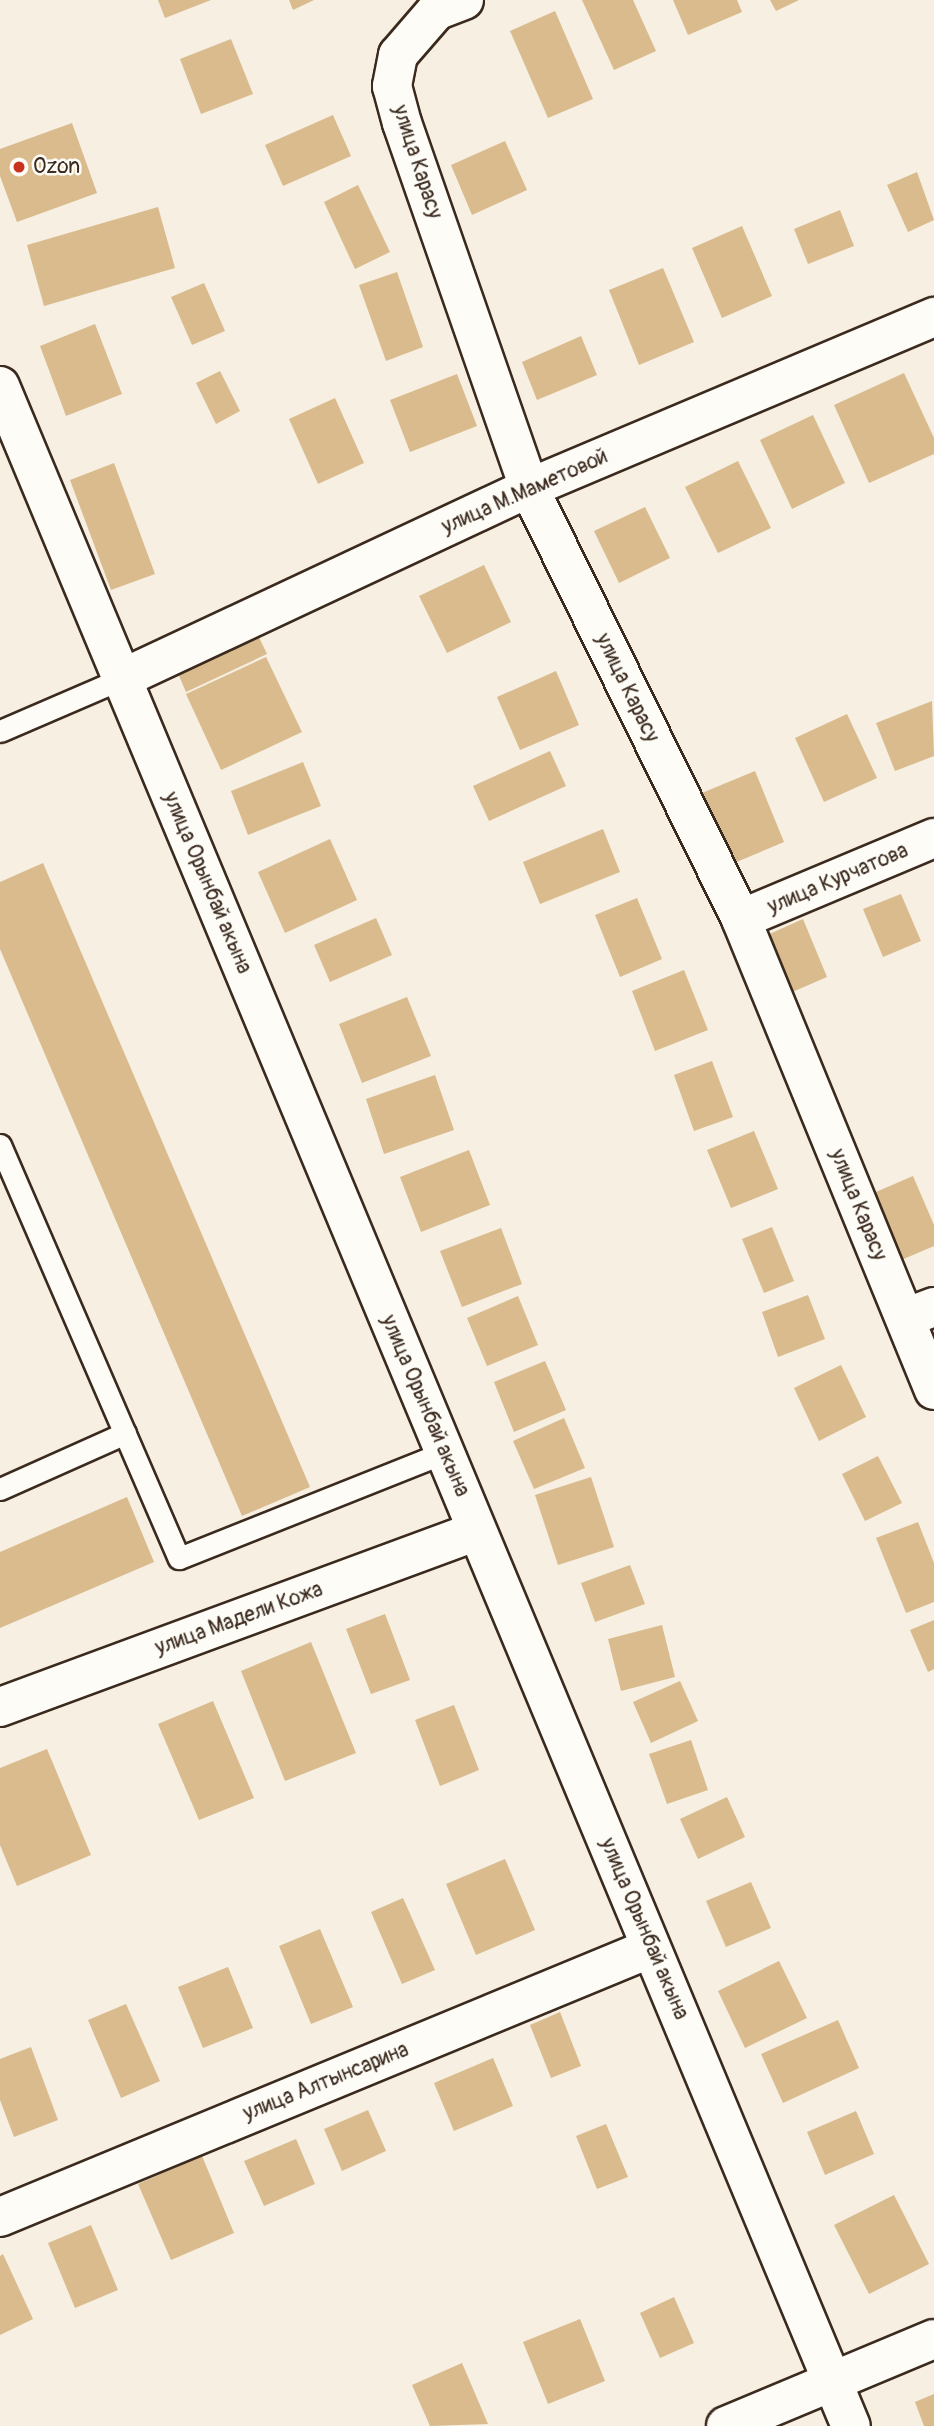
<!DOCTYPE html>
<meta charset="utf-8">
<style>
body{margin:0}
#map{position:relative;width:934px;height:2426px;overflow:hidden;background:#f6efe2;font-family:Pangolin,sans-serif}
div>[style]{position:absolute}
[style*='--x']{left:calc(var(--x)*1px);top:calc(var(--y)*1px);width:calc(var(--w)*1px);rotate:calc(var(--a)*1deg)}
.building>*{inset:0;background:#d9bb8d}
.roads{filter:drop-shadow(2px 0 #3b2a1e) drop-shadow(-2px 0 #3b2a1e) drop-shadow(0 2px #3b2a1e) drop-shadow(0 -2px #3b2a1e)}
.lane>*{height:21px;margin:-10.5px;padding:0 10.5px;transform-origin:10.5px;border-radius:10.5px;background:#fdfcf7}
.street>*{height:38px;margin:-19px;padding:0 19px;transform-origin:19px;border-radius:19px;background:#fdfcf7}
.dots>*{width:19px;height:19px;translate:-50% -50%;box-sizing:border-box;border:4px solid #fdfcf7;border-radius:50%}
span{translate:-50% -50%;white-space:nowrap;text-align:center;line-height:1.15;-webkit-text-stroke:5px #fdfcf7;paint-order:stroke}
.street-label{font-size:21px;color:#3b2a1e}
.poi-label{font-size:21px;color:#3b2a1e}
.left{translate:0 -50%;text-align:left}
</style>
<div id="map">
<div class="building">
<i style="clip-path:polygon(158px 0,211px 0,165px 18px)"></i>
<i style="clip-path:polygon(289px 0,314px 0,293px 10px)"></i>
<i style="clip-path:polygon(582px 0,633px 0,656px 51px,614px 70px)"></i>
<i style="clip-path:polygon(673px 0,737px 0,742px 12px,688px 35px)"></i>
<i style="clip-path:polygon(770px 0,799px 0,776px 11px)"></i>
<i style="clip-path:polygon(555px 11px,593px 99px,548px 118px,510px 31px)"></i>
<i style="clip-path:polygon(231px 39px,253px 94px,201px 114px,180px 59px)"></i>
<i style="clip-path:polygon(333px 115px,351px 156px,283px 186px,265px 145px)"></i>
<i style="clip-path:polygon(72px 123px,97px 193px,17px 222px,0 176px,0 149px)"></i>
<i style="clip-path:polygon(505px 141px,527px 190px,472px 215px,451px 165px)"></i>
<i style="clip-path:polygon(917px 172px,934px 220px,908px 232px,887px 185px)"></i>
<i style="clip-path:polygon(358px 185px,390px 252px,355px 269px,324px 202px)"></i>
<i style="clip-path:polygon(158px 207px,175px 268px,44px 306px,27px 245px)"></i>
<i style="clip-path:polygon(840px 210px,854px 246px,808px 264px,794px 229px)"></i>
<i style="clip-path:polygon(742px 226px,772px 296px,722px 318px,692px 248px)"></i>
<i style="clip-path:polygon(663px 268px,694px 342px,639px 365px,609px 290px)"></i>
<i style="clip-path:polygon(397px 272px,423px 347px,386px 361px,359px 285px)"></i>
<i style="clip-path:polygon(204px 283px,225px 331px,192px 345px,171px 297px)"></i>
<i style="clip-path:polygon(95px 324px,122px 394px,66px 416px,40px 346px)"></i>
<i style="clip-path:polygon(581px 336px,597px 375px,537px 400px,522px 362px)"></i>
<i style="clip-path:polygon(220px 371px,240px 411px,216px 424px,196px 383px)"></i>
<i style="clip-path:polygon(904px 373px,934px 438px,934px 454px,869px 483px,834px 405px)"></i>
<i style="clip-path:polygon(457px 374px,477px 426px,410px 452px,390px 400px)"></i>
<i style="clip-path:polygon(335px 398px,364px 463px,318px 484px,289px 419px)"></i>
<i style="clip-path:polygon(813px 415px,845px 483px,792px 509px,760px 440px)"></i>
<i style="clip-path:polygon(738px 461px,771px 528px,718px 553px,685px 487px)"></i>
<i style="clip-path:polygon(114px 463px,155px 574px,111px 590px,70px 480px)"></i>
<i style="clip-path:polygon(645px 507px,670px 558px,619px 583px,594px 531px)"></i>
<i style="clip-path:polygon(484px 565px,511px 622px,447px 653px,419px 596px)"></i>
<i style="clip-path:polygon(253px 625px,267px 654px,186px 692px,173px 662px)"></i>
<i style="clip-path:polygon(266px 657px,302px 732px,221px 770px,186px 694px)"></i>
<i style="clip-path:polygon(556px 671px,579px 725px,520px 750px,497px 697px)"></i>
<i style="clip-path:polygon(932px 701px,934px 756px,895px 771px,876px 723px)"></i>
<i style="clip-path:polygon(847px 714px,877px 778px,824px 802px,795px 738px)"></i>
<i style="clip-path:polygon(550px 751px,566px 786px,489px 821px,473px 786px)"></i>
<i style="clip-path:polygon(303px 762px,321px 806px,248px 835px,231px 791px)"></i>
<i style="clip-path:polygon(755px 771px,784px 842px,727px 866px,697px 795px)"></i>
<i style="clip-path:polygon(603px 829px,620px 872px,540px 904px,523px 862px)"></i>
<i style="clip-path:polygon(330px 839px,357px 900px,285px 933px,258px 872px)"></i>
<i style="clip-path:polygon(43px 863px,310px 1487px,242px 1516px,0 949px,0 882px)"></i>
<i style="clip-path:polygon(901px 894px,921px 941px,883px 957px,863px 909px)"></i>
<i style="clip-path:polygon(637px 898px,662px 959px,620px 977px,595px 915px)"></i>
<i style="clip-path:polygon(376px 918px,392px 955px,330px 982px,314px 945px)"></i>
<i style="clip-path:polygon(803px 919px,827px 977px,790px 993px,765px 936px)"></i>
<i style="clip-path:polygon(684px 970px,708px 1030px,655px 1051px,632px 991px)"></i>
<i style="clip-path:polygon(407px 997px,431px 1056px,362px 1083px,339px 1024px)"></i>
<i style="clip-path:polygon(712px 1061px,733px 1117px,694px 1131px,674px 1075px)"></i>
<i style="clip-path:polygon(435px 1075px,454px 1130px,384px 1154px,366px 1099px)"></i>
<i style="clip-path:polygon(754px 1131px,778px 1189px,731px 1208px,707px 1150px)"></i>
<i style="clip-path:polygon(469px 1150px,490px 1205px,421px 1232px,400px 1177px)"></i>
<i style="clip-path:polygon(913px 1176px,934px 1225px,934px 1246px,899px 1261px,869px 1195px)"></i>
<i style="clip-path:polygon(772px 1227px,794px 1281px,764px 1293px,742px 1239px)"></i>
<i style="clip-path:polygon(501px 1228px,522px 1284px,462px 1307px,440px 1251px)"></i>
<i style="clip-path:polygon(808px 1295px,825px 1339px,778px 1357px,762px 1312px)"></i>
<i style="clip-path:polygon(518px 1296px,538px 1345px,487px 1366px,467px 1318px)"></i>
<i style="clip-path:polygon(545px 1361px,566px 1410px,514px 1432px,494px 1382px)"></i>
<i style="clip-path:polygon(841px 1365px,866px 1417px,819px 1441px,794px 1388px)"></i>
<i style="clip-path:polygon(564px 1418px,585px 1468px,534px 1489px,513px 1441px)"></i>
<i style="clip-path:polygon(878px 1456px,902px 1503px,865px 1521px,842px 1474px)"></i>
<i style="clip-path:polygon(591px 1477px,614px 1547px,558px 1565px,535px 1495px)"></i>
<i style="clip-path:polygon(127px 1497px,154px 1562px,0 1628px,0 1552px)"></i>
<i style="clip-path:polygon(918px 1522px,934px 1563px,934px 1602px,906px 1613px,876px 1538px)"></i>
<i style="clip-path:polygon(630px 1565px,645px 1604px,595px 1622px,581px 1583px)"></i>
<i style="clip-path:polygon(385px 1614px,410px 1680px,371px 1694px,346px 1629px)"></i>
<i style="clip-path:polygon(934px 1620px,934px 1669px,928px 1672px,910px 1630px)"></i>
<i style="clip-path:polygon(662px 1625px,675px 1677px,621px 1691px,608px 1639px)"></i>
<i style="clip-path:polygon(311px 1642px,356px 1753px,285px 1781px,241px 1671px)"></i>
<i style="clip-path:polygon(680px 1681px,698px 1721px,651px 1743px,633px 1702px)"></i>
<i style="clip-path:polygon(213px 1701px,254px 1798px,199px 1820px,158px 1724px)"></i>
<i style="clip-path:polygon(454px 1705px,479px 1770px,440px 1786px,415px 1720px)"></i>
<i style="clip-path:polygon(691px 1740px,708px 1790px,667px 1804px,649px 1754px)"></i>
<i style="clip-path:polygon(47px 1749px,91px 1855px,17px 1886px,0 1845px,0 1768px)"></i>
<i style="clip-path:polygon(727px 1797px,745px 1837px,698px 1859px,680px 1819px)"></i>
<i style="clip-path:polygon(505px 1859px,535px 1930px,476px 1955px,446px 1884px)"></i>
<i style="clip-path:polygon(751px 1882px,771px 1928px,726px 1947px,706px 1901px)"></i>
<i style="clip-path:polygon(403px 1898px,435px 1970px,402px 1984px,371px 1912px)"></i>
<i style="clip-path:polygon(320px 1929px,353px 2007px,311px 2024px,279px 1946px)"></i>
<i style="clip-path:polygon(779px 1961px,807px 2018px,745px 2048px,718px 1991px)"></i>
<i style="clip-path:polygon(228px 1967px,253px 2028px,203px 2048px,178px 1987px)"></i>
<i style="clip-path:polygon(126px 2004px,160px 2081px,121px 2098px,88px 2020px)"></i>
<i style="clip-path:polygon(560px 2012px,581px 2066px,551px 2078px,530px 2025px)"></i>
<i style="clip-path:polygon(838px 2020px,859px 2068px,783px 2103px,761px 2054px)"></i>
<i style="clip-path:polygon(31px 2047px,58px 2120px,14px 2137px,0 2100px,0 2059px)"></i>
<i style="clip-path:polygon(493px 2058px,513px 2106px,454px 2131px,434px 2083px)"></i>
<i style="clip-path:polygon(368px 2110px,386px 2151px,342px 2171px,324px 2129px)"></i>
<i style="clip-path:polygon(856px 2111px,874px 2154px,825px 2175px,807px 2132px)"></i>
<i style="clip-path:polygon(606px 2124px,628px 2177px,597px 2189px,576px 2136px)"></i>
<i style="clip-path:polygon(296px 2139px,315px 2184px,264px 2206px,244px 2161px)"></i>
<i style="clip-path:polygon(202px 2156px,234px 2233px,171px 2260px,138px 2184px)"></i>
<i style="clip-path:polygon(894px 2195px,929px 2264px,869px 2294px,834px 2225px)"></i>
<i style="clip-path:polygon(91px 2225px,118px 2290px,75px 2308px,48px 2243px)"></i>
<i style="clip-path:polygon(3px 2254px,33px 2319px,0 2335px,0 2256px)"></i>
<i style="clip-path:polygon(674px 2297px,694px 2343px,660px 2358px,640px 2313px)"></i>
<i style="clip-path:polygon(580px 2319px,605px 2381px,548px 2404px,523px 2342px)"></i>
<i style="clip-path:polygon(462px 2363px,488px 2424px,430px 2426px,412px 2385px)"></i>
<i style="clip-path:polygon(934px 2394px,934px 2426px,924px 2426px,915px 2402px)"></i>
</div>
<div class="roads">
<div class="lane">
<i style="--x:0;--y:731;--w:132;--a:-23.3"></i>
<i style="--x:0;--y:1145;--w:450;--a:66.6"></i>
<i style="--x:179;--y:1558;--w:286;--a:-21.7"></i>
<i style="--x:0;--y:1489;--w:137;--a:-24.1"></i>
</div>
<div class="street">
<i style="--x:464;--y:0;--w:30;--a:159"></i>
<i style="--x:436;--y:11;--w:58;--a:130.8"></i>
<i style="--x:398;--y:55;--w:32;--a:101"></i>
<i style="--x:392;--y:86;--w:38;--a:75"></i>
<i style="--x:402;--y:123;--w:386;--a:70.8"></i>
<i style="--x:529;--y:488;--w:480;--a:63.8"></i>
<i style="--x:741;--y:919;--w:509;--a:67.72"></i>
<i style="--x:0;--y:386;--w:2210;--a:67.36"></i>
<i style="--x:121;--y:679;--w:450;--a:-25.1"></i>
<i style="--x:529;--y:488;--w:440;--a:-22.9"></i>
<i style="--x:741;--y:919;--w:209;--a:-22.8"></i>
<i style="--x:905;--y:1318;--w:31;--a:-21"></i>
<i style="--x:0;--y:1707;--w:508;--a:-20.25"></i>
<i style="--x:0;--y:2217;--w:704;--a:-22.45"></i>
<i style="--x:726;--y:2426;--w:225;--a:-22.7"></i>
</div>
</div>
<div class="dots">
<i style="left:19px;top:167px;background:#c8321e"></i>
</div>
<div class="street-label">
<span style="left:417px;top:162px;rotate:72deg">улица Карасу</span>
<span style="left:525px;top:492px;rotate:-24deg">улица М.Маметовой</span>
<span style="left:627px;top:688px;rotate:64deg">улица Карасу</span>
<span style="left:838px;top:879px;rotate:-23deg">улица Курчатова</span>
<span style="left:207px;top:883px;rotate:67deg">улица Орынбай акына</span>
<span style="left:858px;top:1205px;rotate:68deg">улица Карасу</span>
<span style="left:425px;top:1406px;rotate:67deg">улица Орынбай акына</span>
<span style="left:239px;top:1619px;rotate:-20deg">улица Мадели Кожа</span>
<span style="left:644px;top:1929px;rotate:67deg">улица Орынбай акына</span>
<span style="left:326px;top:2082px;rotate:-22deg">улица Алтынсарина</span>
</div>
<div class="poi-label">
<span class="left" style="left:33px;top:167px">Ozon</span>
</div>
</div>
